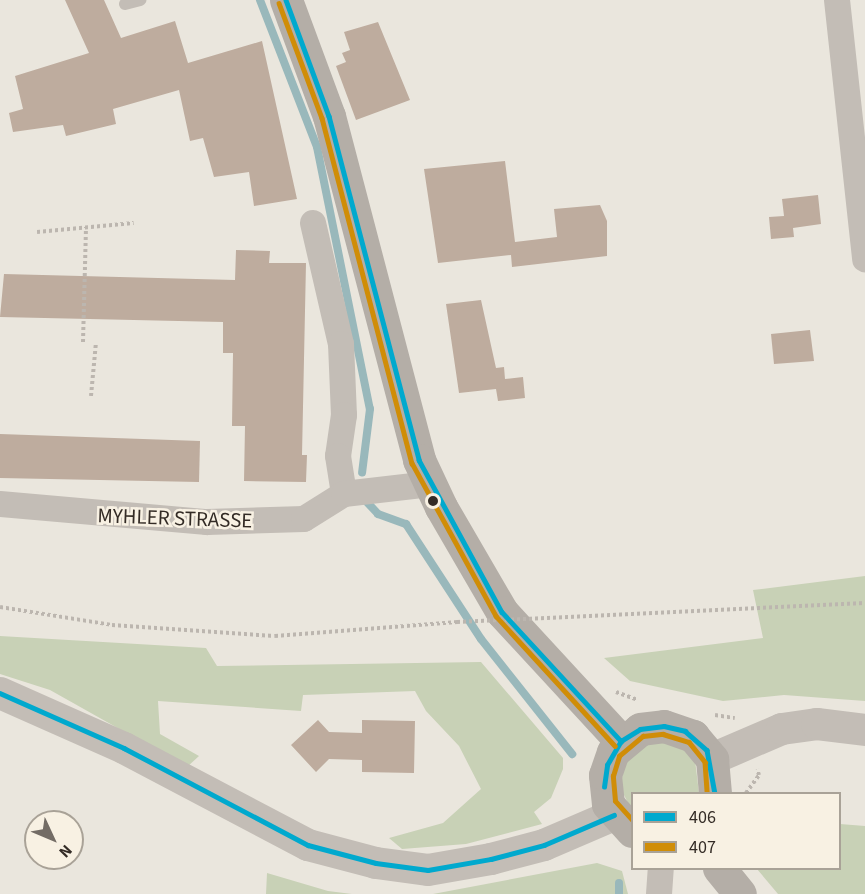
<!DOCTYPE html>
<style>
body{margin:0}
#map{position:relative;width:865px;height:894px;overflow:hidden;background:#eae6dd;font-family:"Source Sans 3",sans-serif}
div>[style]{position:absolute}
[style*='--x']{left:calc(var(--x)*1px);top:calc(var(--y)*1px);width:calc(var(--w)*1px);rotate:calc(var(--a)*1deg)}
.green>*{inset:0;background:#c8d1b6}
.stream>*{height:8px;margin:-4px;padding:0 4px;transform-origin:4px;border-radius:4px;background:#99b8bb}
.building>*{inset:0;background:#beac9e}
.path>*{height:4px;margin-top:-2px;transform-origin:0;background:repeating-linear-gradient(90deg,#bcb6af 0 3px,transparent 0 6px)}
.service>*{height:12px;margin:-6px;padding:0 6px;transform-origin:6px;border-radius:6px;background:#c3bdb6}
.minor>*{height:26px;margin:-13px;padding:0 13px;transform-origin:13px;border-radius:13px;background:#c3bdb6}
.tertiary>*{height:32px;margin:-16px;padding:0 16px;transform-origin:16px;border-radius:16px;background:#c3bdb6}
.secondary>*{height:33px;margin:-16.5px;padding:0 16.5px;transform-origin:16.5px;border-radius:16.5px;background:#b4aea7}
.path-bridge>*{height:4px;margin-top:-2px;transform-origin:0;background:repeating-linear-gradient(90deg,#bcb6af 0 3px,transparent 0 6px)}
.bus-1>*{height:4.5px;margin:-2.25px;padding:0 2.25px;transform-origin:2.25px;border-radius:2.25px;background:#00a9ce}
.bus-2>*{height:4.5px;margin:-2.25px;padding:0 2.25px;transform-origin:2.25px;border-radius:2.25px;background:#d08d07}
.dots>*{width:16px;height:16px;translate:-50% -50%;box-sizing:border-box;border:3px solid #f8f1e3;border-radius:50%}
span{translate:-50% -50%;white-space:nowrap;text-align:center;line-height:1.15;-webkit-text-stroke:5px #f8f1e3;paint-order:stroke}
.street-label{font-size:21px;color:#332b25}
.legend{position:absolute;left:631px;top:792px;width:210px;height:78px;box-sizing:border-box;background:#f8f1e3;border:2px solid #a9a297;margin:0;padding:8px 10px;list-style:none;font-size:18px;color:#332b25}
.legend li{display:flex;align-items:center;gap:12px;height:30px}
.legend b{width:30px;border:2px solid #a9a297}
.north{position:absolute;left:24px;top:810px;width:60px;height:60px;box-sizing:border-box;background:#f8f1e3;border:2px solid #a9a297;border-radius:50%;rotate:134deg;font-size:16px;font-weight:700;line-height:24px;text-align:center;color:#332b25}
.north::after{content:'';display:block;margin:auto;width:21px;height:27px;background:#736c65;clip-path:polygon(50% 0,100% 100%,50% 72%,0 100%)}
</style>
<div id="map">
<div class="green">
<i style="clip-path:polygon(865px 576px,865px 701px,784px 695px,723px 701px,630px 681px,604px 658px,763px 638px,753px 590px)"></i>
<i style="clip-path:polygon(0 636px,206px 648px,217px 666px,481px 662px,563px 758px,563px 769px,551px 798px,534px 812px,542px 824px,466px 844px,402px 849px,389px 838px,443px 823px,481px 789px,459px 746px,426px 711px,415px 691px,303px 695px,301px 711px,158px 701px,160px 734px,199px 756px,187px 767px,50px 690px,0 674px)"></i>
<i style="clip-path:polygon(661px 741px,686px 750px,695px 760px,699px 793px,632px 794px,632px 811px,620px 787px,626px 760px,647px 744px)"></i>
<i style="clip-path:polygon(840px 824px,865px 826px,865px 894px,778px 894px,757px 869px,840px 868px)"></i>
<i style="clip-path:polygon(597px 863px,622px 871px,628px 894px,433px 894px)"></i>
<i style="clip-path:polygon(267px 873px,328px 891px,352px 894px,266px 894px)"></i>
</div>
<div class="stream">
<i style="--x:260;--y:0;--w:158;--a:68.8"></i>
<i style="--x:317;--y:147;--w:267;--a:78.6"></i>
<i style="--x:370;--y:409;--w:64;--a:97.1"></i>
<i style="--x:365;--y:500;--w:19;--a:47"></i>
<i style="--x:378;--y:514;--w:30;--a:20"></i>
<i style="--x:406;--y:524;--w:137;--a:56.9"></i>
<i style="--x:481;--y:639;--w:147;--a:51.6"></i>
<i style="--x:619;--y:883;--w:11;--a:90"></i>
</div>
<div class="building">
<i style="clip-path:polygon(65px 0,104px 0,121px 38px,175px 21px,188px 63px,262px 41px,297px 199px,254px 206px,249px 172px,214px 177px,203px 138px,190px 141px,179px 90px,113px 109px,116px 124px,66px 136px,63px 125px,13px 132px,9px 113px,23px 109px,15px 76px,89px 53px)"></i>
<i style="clip-path:polygon(378px 22px,410px 100px,356px 120px,336px 66px,346px 62px,342px 53px,350px 50px,344px 32px)"></i>
<i style="clip-path:polygon(505px 161px,515px 242px,557px 237px,554px 209px,600px 205px,607px 221px,607px 256px,512px 267px,511px 255px,438px 263px,424px 169px)"></i>
<i style="clip-path:polygon(818px 195px,821px 224px,793px 228px,794px 237px,771px 239px,769px 217px,784px 216px,782px 199px)"></i>
<i style="clip-path:polygon(236px 250px,270px 251px,269px 263px,306px 263px,302px 455px,307px 455px,306px 482px,244px 481px,245px 426px,232px 426px,233px 353px,223px 353px,223px 322px,0 317px,4px 274px,235px 280px)"></i>
<i style="clip-path:polygon(481px 300px,496px 368px,504px 367px,505px 379px,523px 377px,525px 398px,498px 401px,496px 389px,459px 393px,446px 304px)"></i>
<i style="clip-path:polygon(810px 330px,814px 361px,774px 364px,771px 334px)"></i>
<i style="clip-path:polygon(0 434px,200px 441px,199px 482px,0 478px)"></i>
<i style="clip-path:polygon(318px 720px,329px 732px,362px 733px,362px 720px,415px 721px,414px 773px,362px 772px,362px 760px,329px 759px,316px 772px,291px 745px)"></i>
</div>
<div class="path">
<i style="--x:37;--y:232;--w:97;--a:-5.3"></i>
<i style="--x:83;--y:342;--w:115;--a:-88.5"></i>
<i style="--x:91;--y:396;--w:54;--a:-84.7"></i>
<i style="--x:0;--y:607;--w:113;--a:9.1"></i>
<i style="--x:112;--y:625;--w:163;--a:3.9"></i>
<i style="--x:275;--y:636;--w:183;--a:-4.4"></i>
<i style="--x:547;--y:618;--w:318;--a:-2.7"></i>
<i style="--x:616;--y:692;--w:23;--a:20"></i>
<i style="--x:715;--y:715;--w:20;--a:9"></i>
<i style="--x:746;--y:793;--w:22;--a:-54"></i>
<i style="--x:759;--y:775;--w:6;--a:-108"></i>
</div>
<div class="service">
<i style="--x:125;--y:4;--w:16;--a:-15"></i>
</div>
<div class="minor">
<i style="--x:837;--y:0;--w:261;--a:83.8"></i>
<i style="--x:313;--y:223;--w:124;--a:77"></i>
<i style="--x:341;--y:344;--w:71;--a:87.6"></i>
<i style="--x:344;--y:415;--w:41;--a:98.3"></i>
<i style="--x:338;--y:456;--w:38;--a:81"></i>
<i style="--x:0;--y:504;--w:208;--a:5"></i>
<i style="--x:207;--y:522;--w:97;--a:-1.8"></i>
<i style="--x:304;--y:519;--w:47;--a:-32"></i>
<i style="--x:344;--y:494;--w:87;--a:-6.6"></i>
<i style="--x:659;--y:894;--w:26;--a:-86"></i>
</div>
<div class="tertiary">
<i style="--x:0;--y:693;--w:136;--a:23.9"></i>
<i style="--x:124;--y:748;--w:208;--a:27.8"></i>
<i style="--x:308;--y:845;--w:70;--a:14.8"></i>
<i style="--x:376;--y:863;--w:52;--a:7.7"></i>
<i style="--x:428;--y:870;--w:64;--a:-9.9"></i>
<i style="--x:491;--y:859;--w:55;--a:-14.8"></i>
<i style="--x:544;--y:845;--w:76;--a:-23.2"></i>
<i style="--x:712;--y:759;--w:76;--a:-23.2"></i>
<i style="--x:782;--y:729;--w:35;--a:-8"></i>
<i style="--x:817;--y:724;--w:48;--a:7.1"></i>
</div>
<div class="secondary">
<i style="--x:286;--y:0;--w:124;--a:69.7"></i>
<i style="--x:329;--y:116;--w:356;--a:75.3"></i>
<i style="--x:419;--y:460;--w:52;--a:64.9"></i>
<i style="--x:441;--y:507;--w:121;--a:59.8"></i>
<i style="--x:502;--y:612;--w:176;--a:47.3"></i>
<i style="--x:632;--y:831;--w:36;--a:-132"></i>
<i style="--x:608;--y:804;--w:29;--a:-96"></i>
<i style="--x:605;--y:775;--w:24;--a:-71"></i>
<i style="--x:613;--y:752;--w:35;--a:-40"></i>
<i style="--x:640;--y:729;--w:24;--a:-7"></i>
<i style="--x:664;--y:726;--w:31;--a:19"></i>
<i style="--x:693;--y:736;--w:30;--a:50"></i>
<i style="--x:712;--y:759;--w:35;--a:85"></i>
<i style="--x:719;--y:868;--w:33;--a:51"></i>
</div>
<div class="path-bridge">
<i style="--x:457;--y:622;--w:89;--a:-2.6"></i>
</div>
<div class="bus-1">
<i style="--x:286;--y:0;--w:124;--a:69.7"></i>
<i style="--x:329;--y:116;--w:356;--a:75.3"></i>
<i style="--x:419;--y:460;--w:173;--a:61.4"></i>
<i style="--x:502;--y:612;--w:176;--a:47.3"></i>
<i style="--x:0;--y:693;--w:136;--a:23.9"></i>
<i style="--x:124;--y:748;--w:208;--a:27.8"></i>
<i style="--x:308;--y:845;--w:70;--a:14.8"></i>
<i style="--x:376;--y:863;--w:52;--a:7.7"></i>
<i style="--x:428;--y:870;--w:64;--a:-9.9"></i>
<i style="--x:491;--y:859;--w:55;--a:-14.8"></i>
<i style="--x:544;--y:845;--w:76;--a:-23.2"></i>
<i style="--x:604;--y:787;--w:22;--a:-82"></i>
<i style="--x:607;--y:765;--w:28;--a:-60"></i>
<i style="--x:621;--y:741;--w:22;--a:-32"></i>
<i style="--x:640;--y:729;--w:24;--a:-7"></i>
<i style="--x:664;--y:726;--w:22;--a:13"></i>
<i style="--x:685;--y:731;--w:29;--a:41"></i>
<i style="--x:707;--y:750;--w:45;--a:79.7"></i>
</div>
<div class="bus-2">
<i style="--x:279;--y:3;--w:123;--a:69.5"></i>
<i style="--x:322;--y:118;--w:357;--a:75.4"></i>
<i style="--x:412;--y:463;--w:175;--a:61.2"></i>
<i style="--x:496;--y:616;--w:176;--a:47.5"></i>
<i style="--x:632;--y:820;--w:25;--a:-132"></i>
<i style="--x:615;--y:801;--w:25;--a:-95"></i>
<i style="--x:613;--y:776;--w:21;--a:-73"></i>
<i style="--x:619;--y:756;--w:31;--a:-40"></i>
<i style="--x:643;--y:736;--w:20;--a:-6"></i>
<i style="--x:663;--y:734;--w:27;--a:17"></i>
<i style="--x:689;--y:742;--w:26;--a:51"></i>
<i style="--x:705;--y:762;--w:32;--a:86"></i>
</div>
<div class="dots">
<i style="left:433px;top:501px;background:#332b25"></i>
</div>
<div class="street-label">
<span style="left:175px;top:518px;rotate:2deg">MYHLER STRASSE</span>
</div>
<ul class="legend">
<li><b style="height:8px;background:#00a9ce"></b>406</li>
<li><b style="height:8px;background:#d08d07"></b>407</li>
</ul>
<div class="north">N</div>
</div>
